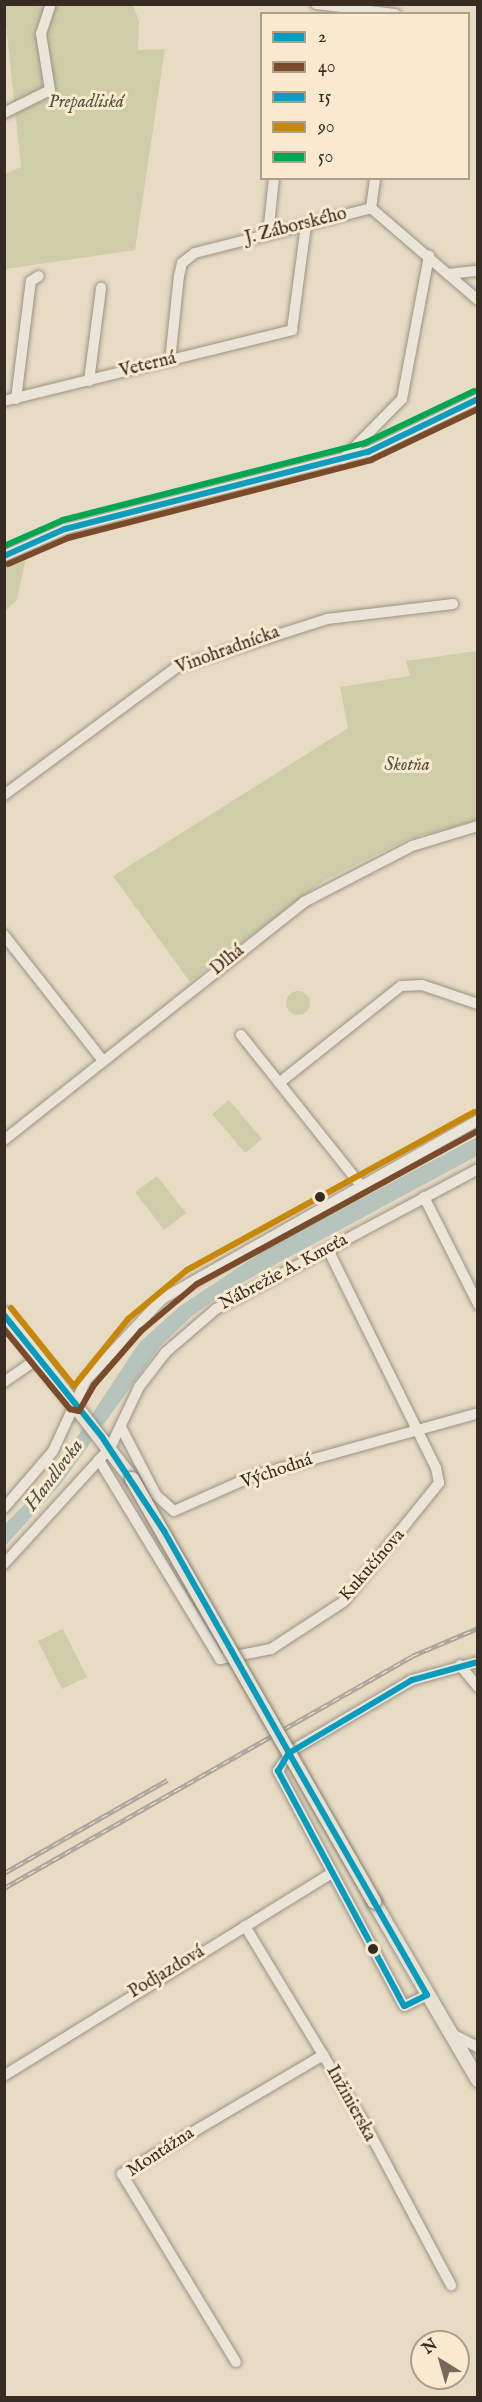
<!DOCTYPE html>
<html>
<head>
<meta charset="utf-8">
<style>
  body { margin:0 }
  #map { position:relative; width:482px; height:2402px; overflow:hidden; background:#e7dbc4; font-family:"IM FELL English",serif }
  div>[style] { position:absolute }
  .green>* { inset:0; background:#cdcea8 }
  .round { border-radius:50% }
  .water>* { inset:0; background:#b7c4bc }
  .roads { filter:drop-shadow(0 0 2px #9b9385) drop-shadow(0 0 2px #9b9385) }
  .minor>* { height:10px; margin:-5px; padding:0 5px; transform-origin:5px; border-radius:5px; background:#eae4d9 }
  .major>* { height:14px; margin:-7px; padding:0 7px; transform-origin:7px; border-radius:7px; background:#e7e0d3 }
  .rail>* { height:4.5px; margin-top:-2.25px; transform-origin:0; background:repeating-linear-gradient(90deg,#f9eacf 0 7px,#aca59c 0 14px); box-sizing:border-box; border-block:2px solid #aca59c }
  .bridges { filter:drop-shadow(0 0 2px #827b6f) drop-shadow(0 0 2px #827b6f) }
  .major-bridge>* { height:14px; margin:-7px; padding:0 7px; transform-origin:7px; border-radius:7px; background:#e7e0d3 }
  .bus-1>* { height:6px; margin:-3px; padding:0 3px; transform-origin:3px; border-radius:3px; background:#059cbd }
  .bus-2>* { height:6px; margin:-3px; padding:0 3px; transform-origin:3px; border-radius:3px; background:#7a4b2a }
  .bus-3>* { height:6px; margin:-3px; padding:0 3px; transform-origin:3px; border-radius:3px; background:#109cbd }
  .bus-4>* { height:6px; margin:-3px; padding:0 3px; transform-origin:3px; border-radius:3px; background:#c78809 }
  .bus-5>* { height:6px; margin:-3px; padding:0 3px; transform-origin:3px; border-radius:3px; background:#00a651 }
  .dots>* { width:16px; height:16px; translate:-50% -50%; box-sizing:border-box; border:3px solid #f9eacf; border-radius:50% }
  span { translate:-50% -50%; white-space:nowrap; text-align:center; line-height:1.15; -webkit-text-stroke:6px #f9eacf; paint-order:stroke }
  .park-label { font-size:18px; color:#565240; font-style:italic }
  .street-label { font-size:18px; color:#362c24 }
  .water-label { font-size:20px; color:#515049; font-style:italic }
  .frame { position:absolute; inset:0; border:6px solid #362c24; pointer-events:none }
  .legend { position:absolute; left:260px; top:12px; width:210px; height:168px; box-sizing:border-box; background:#f9eacf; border:2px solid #ab9e8b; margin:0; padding:8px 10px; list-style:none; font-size:18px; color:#362c24 }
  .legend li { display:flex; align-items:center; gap:12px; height:30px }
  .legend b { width:30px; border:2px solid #ab9e8b }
  .north { position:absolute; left:410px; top:2330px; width:60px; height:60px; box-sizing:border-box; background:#f9eacf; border:2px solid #ab9e8b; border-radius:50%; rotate:323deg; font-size:16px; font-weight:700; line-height:24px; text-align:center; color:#362c24 }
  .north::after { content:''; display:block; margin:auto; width:21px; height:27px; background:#74695c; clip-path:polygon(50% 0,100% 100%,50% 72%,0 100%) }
</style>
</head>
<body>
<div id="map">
  <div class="green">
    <div style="clip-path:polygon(4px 5px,133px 5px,139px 21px,138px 50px,165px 49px,135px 250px,6px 269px,5px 174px,21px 167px)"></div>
    <div style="clip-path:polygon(26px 557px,17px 600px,5px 611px,5px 563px)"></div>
    <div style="clip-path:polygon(477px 651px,477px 820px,406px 840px,323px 881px,190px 982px,113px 876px,348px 728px,340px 687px,410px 676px,406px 661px)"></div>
    <div class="round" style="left:286px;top:991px;width:24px;height:24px"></div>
    <div style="clip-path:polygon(229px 1100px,262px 1139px,245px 1153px,212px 1114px)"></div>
    <div style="clip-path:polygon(157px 1176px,186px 1213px,164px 1230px,135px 1192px)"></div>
    <div style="clip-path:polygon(63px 1629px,87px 1677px,62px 1689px,38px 1641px)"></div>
  </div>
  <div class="water">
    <div style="clip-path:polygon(477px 1137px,477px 1156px,228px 1290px,192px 1316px,160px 1346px,60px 1485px,5px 1546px,4px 1525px,48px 1481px,139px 1343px,180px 1306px,268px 1248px)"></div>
  </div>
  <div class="roads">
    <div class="minor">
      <div style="left:316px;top:4px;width:80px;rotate:7.2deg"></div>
      <div style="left:4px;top:113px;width:51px;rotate:-26.6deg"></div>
      <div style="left:50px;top:90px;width:57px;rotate:-99.1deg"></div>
      <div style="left:41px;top:34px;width:32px;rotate:-72deg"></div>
      <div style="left:371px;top:208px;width:30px;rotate:-82deg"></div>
      <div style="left:268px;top:235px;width:57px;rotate:-84deg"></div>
      <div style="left:448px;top:274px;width:30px;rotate:-6deg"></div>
      <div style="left:170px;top:361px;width:85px;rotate:-84deg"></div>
      <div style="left:179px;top:276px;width:13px;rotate:-77deg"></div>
      <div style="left:182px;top:263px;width:16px;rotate:-38deg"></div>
      <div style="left:195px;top:253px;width:182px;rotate:-14.3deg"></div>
      <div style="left:371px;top:208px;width:141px;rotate:40.7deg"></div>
      <div style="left:89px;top:381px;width:94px;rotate:-82.6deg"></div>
      <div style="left:16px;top:399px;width:119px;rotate:-82.8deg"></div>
      <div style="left:31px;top:281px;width:9px;rotate:-32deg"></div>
      <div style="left:4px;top:401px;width:297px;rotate:-13.8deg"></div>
      <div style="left:292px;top:330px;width:106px;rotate:-82.4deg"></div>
      <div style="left:343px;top:459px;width:84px;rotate:-45.5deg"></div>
      <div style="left:402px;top:399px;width:146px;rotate:-79.3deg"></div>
      <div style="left:4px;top:556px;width:67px;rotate:-23.9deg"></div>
      <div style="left:65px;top:529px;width:313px;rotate:-14.3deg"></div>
      <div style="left:368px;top:452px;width:122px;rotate:-25.7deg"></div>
      <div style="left:4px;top:795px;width:215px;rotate:-36.5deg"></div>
      <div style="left:177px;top:667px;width:157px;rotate:-17.7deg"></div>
      <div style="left:327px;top:619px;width:127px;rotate:-6.8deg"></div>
      <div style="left:4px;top:935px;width:160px;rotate:51.8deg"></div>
      <div style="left:241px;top:1035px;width:191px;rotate:51.4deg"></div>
      <div style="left:279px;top:1083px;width:156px;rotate:-38.5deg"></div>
      <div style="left:401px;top:986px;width:21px;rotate:-3deg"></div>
      <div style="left:422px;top:985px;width:59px;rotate:18.7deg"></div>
      <div style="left:4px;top:1140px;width:383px;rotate:-38.4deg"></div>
      <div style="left:304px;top:902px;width:122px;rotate:-27.4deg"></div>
      <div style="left:412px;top:846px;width:69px;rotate:-16.9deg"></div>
      <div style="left:424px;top:1197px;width:120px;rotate:63.2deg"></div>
      <div style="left:4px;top:1382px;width:44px;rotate:-34.8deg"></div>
      <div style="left:122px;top:1429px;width:74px;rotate:62.7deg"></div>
      <div style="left:156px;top:1495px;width:24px;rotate:42deg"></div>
      <div style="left:174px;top:1511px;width:86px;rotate:-23.9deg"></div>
      <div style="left:253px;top:1476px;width:234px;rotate:-15.6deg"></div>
      <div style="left:99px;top:1460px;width:233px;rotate:58.7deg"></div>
      <div style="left:220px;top:1659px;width:52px;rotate:-11.1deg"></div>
      <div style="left:271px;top:1649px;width:86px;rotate:-33.1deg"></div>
      <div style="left:343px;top:1602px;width:153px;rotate:-51.1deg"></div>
      <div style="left:439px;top:1483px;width:15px;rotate:-101deg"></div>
      <div style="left:436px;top:1468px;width:244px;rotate:-116.3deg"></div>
      <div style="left:4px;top:1508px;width:75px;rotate:-49.3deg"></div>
      <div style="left:53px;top:1451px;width:78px;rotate:-65.1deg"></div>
      <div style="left:86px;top:1380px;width:111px;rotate:-46.8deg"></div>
      <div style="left:162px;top:1299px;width:363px;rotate:-29.5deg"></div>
      <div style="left:4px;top:1564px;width:157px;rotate:-47.6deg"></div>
      <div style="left:110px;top:1448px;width:68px;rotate:-64.6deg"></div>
      <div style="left:139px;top:1387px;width:44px;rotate:-52.4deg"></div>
      <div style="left:166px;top:1352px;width:66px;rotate:-40.7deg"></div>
      <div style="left:216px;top:1309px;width:297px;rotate:-28.1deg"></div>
      <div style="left:460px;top:1665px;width:28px;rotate:51deg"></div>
      <div style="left:245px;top:1926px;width:232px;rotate:58.8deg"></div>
      <div style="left:365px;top:2124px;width:183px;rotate:61.9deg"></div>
      <div style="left:427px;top:1995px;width:25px;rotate:154deg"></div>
      <div style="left:404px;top:2006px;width:267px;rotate:-118.2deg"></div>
      <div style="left:278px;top:1771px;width:24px;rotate:-57deg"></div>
      <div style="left:291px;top:1751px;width:140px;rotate:-30.4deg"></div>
      <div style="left:412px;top:1680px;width:68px;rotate:-15.3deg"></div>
      <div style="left:454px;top:2035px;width:27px;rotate:27deg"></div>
      <div style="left:5px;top:2075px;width:383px;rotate:-31.7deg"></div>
      <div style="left:236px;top:2362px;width:220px;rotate:-121.2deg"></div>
      <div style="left:122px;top:2174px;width:234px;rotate:-30.6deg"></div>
    </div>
    <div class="major">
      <div style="left:4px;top:1314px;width:209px;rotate:52.2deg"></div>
      <div style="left:374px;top:1902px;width:206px;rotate:59.7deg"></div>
    </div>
  </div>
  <div class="rail">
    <div style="left:4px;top:1873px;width:188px;rotate:-29.7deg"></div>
    <div style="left:4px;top:1888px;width:469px;rotate:-29.6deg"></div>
    <div style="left:412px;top:1656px;width:72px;rotate:-23deg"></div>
  </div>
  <div class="bridges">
    <div class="major-bridge">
      <div style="left:132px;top:1479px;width:487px;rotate:60.2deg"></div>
    </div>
  </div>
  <div class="bus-1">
    <div style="left:4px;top:1315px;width:156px;rotate:51.2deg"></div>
    <div style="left:102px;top:1437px;width:113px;rotate:56.6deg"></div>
    <div style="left:164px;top:1531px;width:255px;rotate:60.6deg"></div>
    <div style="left:289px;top:1753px;width:172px;rotate:60.3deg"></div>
    <div style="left:374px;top:1902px;width:107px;rotate:60.3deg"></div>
    <div style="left:427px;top:1995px;width:25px;rotate:154deg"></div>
    <div style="left:404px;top:2006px;width:267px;rotate:-118.2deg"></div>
    <div style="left:278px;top:1771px;width:21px;rotate:-59deg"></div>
    <div style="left:289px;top:1753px;width:143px;rotate:-30.7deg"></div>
    <div style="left:412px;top:1680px;width:68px;rotate:-15.3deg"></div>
  </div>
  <div class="bus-2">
    <div style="left:8px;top:564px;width:65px;rotate:-23.4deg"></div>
    <div style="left:68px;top:538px;width:313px;rotate:-14.4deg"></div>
    <div style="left:371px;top:460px;width:119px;rotate:-25.5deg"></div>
    <div style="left:4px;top:1329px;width:104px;rotate:50.5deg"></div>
    <div style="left:70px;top:1409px;width:9px;rotate:13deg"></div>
    <div style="left:79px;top:1411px;width:30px;rotate:-60deg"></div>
    <div style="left:94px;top:1385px;width:72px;rotate:-49deg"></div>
    <div style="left:141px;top:1331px;width:73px;rotate:-40deg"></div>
    <div style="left:197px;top:1284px;width:320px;rotate:-28.6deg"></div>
  </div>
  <div class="bus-3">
    <div style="left:4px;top:556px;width:67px;rotate:-23.9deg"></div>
    <div style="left:65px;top:529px;width:313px;rotate:-14.3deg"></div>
    <div style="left:368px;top:452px;width:122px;rotate:-25.7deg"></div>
  </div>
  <div class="bus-4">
    <div style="left:11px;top:1308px;width:100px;rotate:51.1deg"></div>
    <div style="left:74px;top:1386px;width:86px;rotate:-51.1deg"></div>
    <div style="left:128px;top:1319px;width:77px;rotate:-39.7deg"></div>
    <div style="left:187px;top:1270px;width:328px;rotate:-28.8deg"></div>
  </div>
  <div class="bus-5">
    <div style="left:4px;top:546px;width:64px;rotate:-23.8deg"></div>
    <div style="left:63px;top:520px;width:312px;rotate:-14.3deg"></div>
    <div style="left:365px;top:443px;width:121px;rotate:-25.5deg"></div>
  </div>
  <div class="dots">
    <div style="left:320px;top:1197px;background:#362c24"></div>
    <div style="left:373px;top:1949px;background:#362c24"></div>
  </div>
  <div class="park-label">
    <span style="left:86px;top:103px">Prepadliská</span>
    <span style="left:407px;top:766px">Skotňa</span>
  </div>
  <div class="street-label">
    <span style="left:296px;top:227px;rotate:-14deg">J. Záborského</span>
    <span style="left:148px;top:366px;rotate:-14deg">Veterná</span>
    <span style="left:228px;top:651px;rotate:-20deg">Vinohradnícka</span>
    <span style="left:228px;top:961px;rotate:-39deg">Dlhá</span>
    <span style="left:284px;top:1273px;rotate:-28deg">Nábrežie A. Kmeťa</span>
    <span style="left:277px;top:1472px;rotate:-19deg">Východná</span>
    <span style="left:373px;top:1566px;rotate:-49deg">Kukučínova</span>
    <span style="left:167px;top:1973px;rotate:-31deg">Podjazdová</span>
    <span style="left:350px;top:2104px;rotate:61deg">Inžinierska</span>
    <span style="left:161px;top:2153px;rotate:-33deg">Montážna</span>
  </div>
  <div class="water-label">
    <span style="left:54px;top:1475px;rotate:-53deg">Handlovka</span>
  </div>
  <div class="frame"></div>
  <ul class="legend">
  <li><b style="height:8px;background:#059cbd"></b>2</li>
  <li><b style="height:8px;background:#7a4b2a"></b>40</li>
  <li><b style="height:8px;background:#109cbd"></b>15</li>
  <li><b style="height:8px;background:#c78809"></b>90</li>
  <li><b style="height:8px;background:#00a651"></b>50</li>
  </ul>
  <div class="north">N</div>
</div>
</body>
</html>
